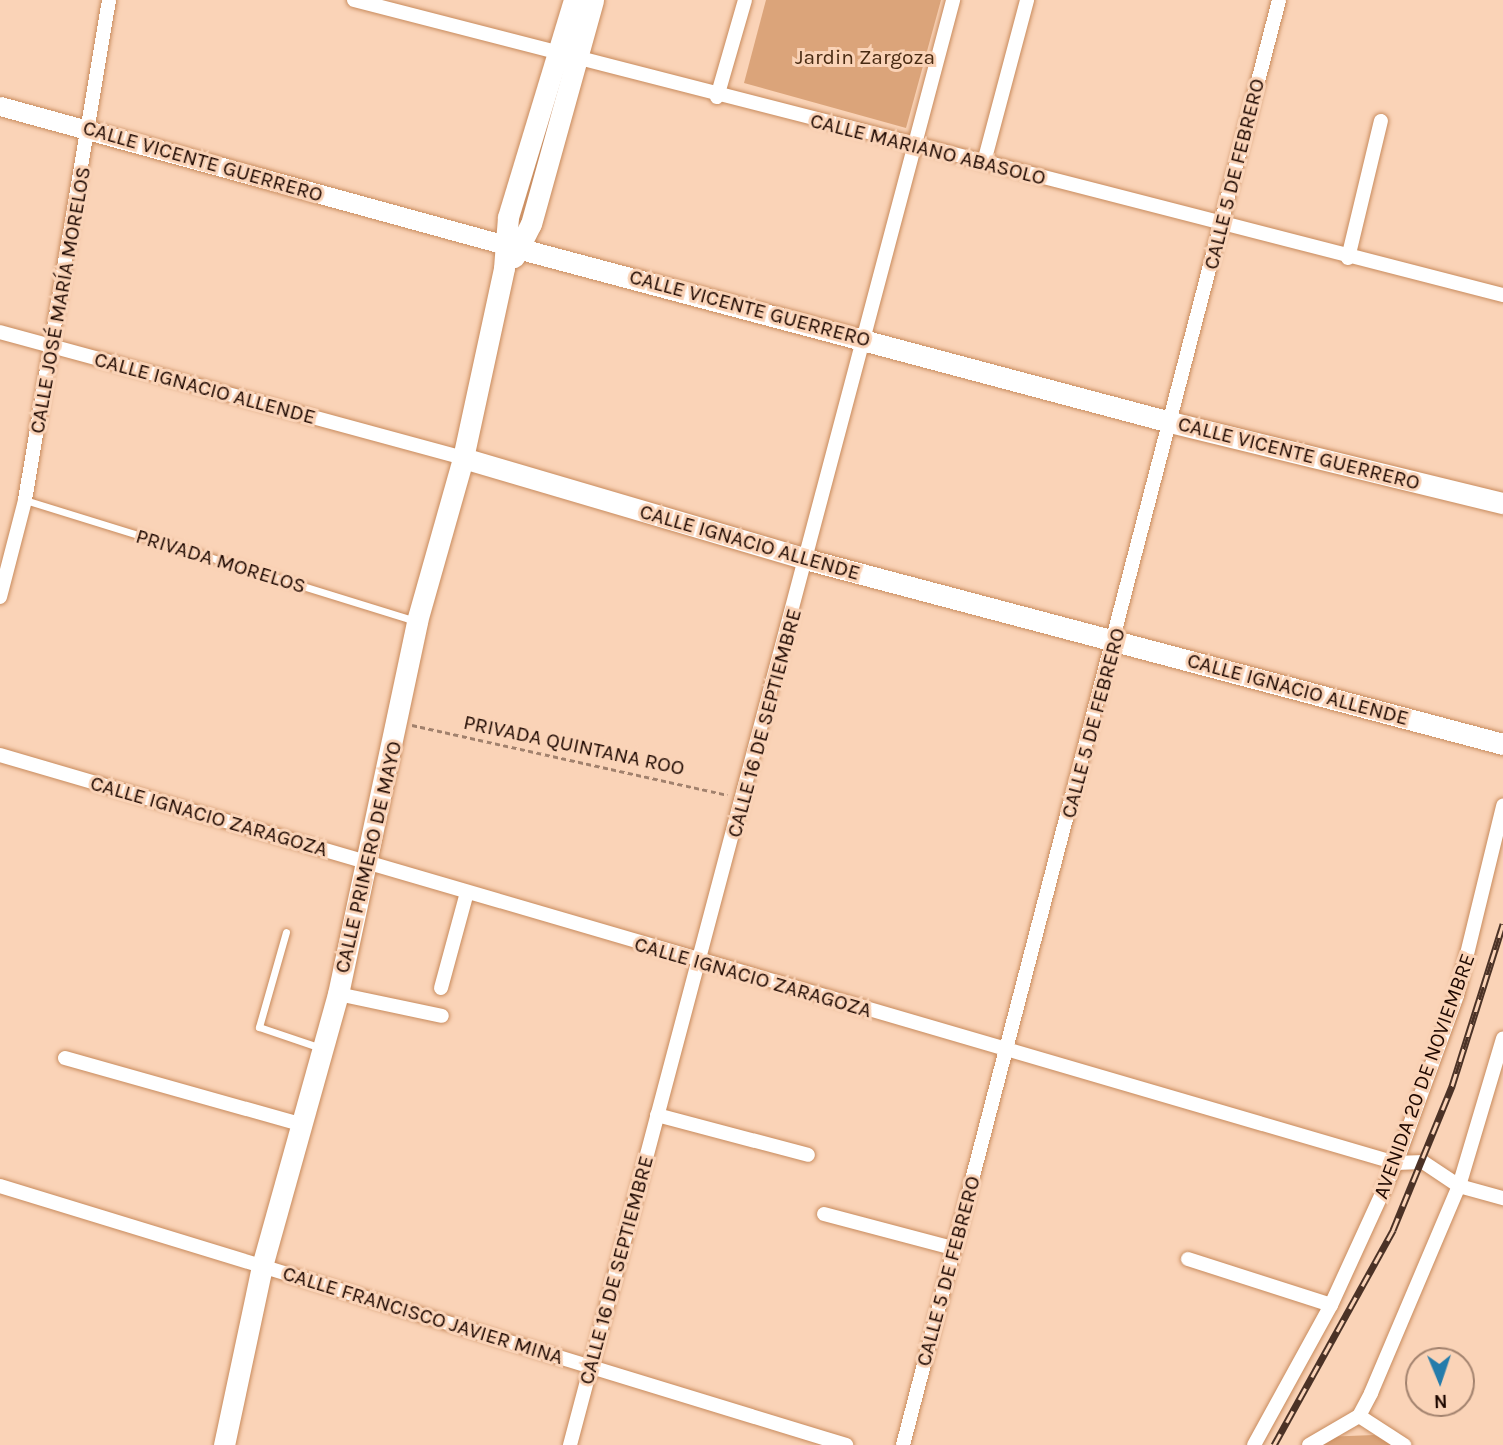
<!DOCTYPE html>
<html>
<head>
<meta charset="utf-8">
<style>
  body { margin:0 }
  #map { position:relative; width:1503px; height:1445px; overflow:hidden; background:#fad3b7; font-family:Karla,sans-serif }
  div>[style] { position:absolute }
  .green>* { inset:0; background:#dba47a }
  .path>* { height:2.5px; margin-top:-1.25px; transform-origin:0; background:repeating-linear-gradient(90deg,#a1816d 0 5px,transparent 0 8.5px) }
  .roads { filter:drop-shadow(0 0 2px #c88b5d) drop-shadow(0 0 2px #c88b5d) }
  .lane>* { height:7px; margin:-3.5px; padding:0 3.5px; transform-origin:3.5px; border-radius:3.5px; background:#fff }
  .street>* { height:14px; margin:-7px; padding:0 7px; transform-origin:7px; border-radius:7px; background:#fff }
  .secondary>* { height:19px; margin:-9.5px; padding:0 9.5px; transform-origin:9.5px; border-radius:9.5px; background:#fff }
  .primary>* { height:21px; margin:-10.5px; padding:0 10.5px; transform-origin:10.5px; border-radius:10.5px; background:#fff }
  .rail>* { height:7px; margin-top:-3.5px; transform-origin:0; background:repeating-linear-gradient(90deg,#fad3b7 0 13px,#4b3226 0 26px); box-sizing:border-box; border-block:2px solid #4b3226 }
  span { translate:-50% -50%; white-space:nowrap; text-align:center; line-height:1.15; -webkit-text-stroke:6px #fad3b7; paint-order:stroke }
  .park-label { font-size:21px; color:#482a12 }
  .street-label { font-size:21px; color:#1e0800 }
  .north { position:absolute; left:1405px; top:1347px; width:70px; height:70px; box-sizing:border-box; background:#fad3b7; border:2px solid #a2826e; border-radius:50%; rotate:178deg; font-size:19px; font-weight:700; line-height:28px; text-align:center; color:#1e0800 }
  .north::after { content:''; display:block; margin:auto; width:24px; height:32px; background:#257cab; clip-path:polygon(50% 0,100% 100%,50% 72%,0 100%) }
</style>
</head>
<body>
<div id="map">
  <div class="green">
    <div style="clip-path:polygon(766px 0,941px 0,906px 128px,744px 83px)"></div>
    <div style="clip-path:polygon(1374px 1435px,1398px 1445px,1317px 1445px,1323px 1437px)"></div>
  </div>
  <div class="path">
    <div style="left:412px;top:725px;width:323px;rotate:12.5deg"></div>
  </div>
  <div class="roads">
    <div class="lane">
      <div style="left:25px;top:500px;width:406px;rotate:17.2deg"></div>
      <div style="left:286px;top:932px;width:99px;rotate:105.9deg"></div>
      <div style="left:259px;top:1027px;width:65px;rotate:18.7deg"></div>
    </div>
    <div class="street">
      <div style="left:354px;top:0;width:1186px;rotate:14.4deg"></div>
      <div style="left:717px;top:97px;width:101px;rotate:-73.9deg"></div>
      <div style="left:984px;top:162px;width:168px;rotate:-75.1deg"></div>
      <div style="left:1348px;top:258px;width:141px;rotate:-76.5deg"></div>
      <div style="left:0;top:332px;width:480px;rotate:15.2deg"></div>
      <div style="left:0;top:597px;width:100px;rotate:-75.5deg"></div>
      <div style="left:25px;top:500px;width:507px;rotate:-80.46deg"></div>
      <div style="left:0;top:755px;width:1454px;rotate:16.29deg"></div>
      <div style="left:1396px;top:1163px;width:27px;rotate:-2deg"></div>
      <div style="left:1423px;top:1162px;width:43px;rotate:33.7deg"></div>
      <div style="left:1459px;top:1186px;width:46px;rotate:15.3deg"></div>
      <div style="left:441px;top:988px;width:99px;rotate:-74.8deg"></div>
      <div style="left:338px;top:994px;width:106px;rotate:11.9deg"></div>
      <div style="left:65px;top:1058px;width:244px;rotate:15.7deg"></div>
      <div style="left:657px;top:1115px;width:156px;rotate:14.8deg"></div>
      <div style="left:0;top:1186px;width:885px;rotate:17.02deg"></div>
      <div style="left:824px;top:1214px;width:133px;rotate:14.8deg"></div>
      <div style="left:1188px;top:1259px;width:150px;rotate:17.8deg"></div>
      <div style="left:1359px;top:1416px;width:54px;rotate:32.8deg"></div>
      <div style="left:570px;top:1445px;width:1495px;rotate:-75.15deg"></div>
      <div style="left:903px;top:1445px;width:1493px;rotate:-75.41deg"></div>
      <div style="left:1254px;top:1445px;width:160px;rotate:-61.2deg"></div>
      <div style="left:1331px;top:1305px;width:156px;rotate:-65.4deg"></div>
      <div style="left:1396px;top:1163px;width:179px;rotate:-70deg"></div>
      <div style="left:1457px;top:995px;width:195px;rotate:-76.3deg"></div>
      <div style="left:1309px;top:1445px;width:58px;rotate:-30.1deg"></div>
      <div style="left:1359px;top:1416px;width:26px;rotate:-62deg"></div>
      <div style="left:1371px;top:1393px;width:225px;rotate:-67deg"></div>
      <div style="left:1459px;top:1186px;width:154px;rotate:-73.4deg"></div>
    </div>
    <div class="secondary">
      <div style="left:0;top:106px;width:521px;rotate:15.37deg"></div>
    </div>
    <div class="primary">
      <div style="left:502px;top:244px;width:691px;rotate:14.92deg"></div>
      <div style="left:1170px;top:422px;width:343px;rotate:13.7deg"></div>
      <div style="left:514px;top:257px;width:37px;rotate:-63deg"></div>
      <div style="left:531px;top:224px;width:232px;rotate:-74.5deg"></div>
      <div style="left:463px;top:458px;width:361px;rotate:16.4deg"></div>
      <div style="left:809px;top:560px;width:718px;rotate:14.85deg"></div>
      <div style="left:224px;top:1445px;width:183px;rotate:-78deg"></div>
      <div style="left:262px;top:1266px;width:282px;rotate:-74.4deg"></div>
      <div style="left:338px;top:994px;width:381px;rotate:-78deg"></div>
      <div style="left:417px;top:621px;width:169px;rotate:-74.2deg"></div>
      <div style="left:463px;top:458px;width:194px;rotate:-77.8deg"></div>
      <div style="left:504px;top:268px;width:51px;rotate:-85.5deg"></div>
      <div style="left:508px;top:217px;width:227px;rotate:-73.1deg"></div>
    </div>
  </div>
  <div class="rail">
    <div style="left:1274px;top:1445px;width:246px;rotate:-61deg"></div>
    <div style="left:1393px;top:1230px;width:156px;rotate:-67.7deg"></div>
    <div style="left:1452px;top:1086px;width:170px;rotate:-72.5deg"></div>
  </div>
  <div class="park-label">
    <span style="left:865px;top:57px">Jardin Zargoza</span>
  </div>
  <div class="street-label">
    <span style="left:928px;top:149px;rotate:14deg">CALLE MARIANO ABASOLO</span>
    <span style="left:203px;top:161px;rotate:16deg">CALLE VICENTE GUERRERO</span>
    <span style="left:1234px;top:174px;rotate:-76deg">CALLE 5 DE FEBRERO</span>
    <span style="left:60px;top:300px;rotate:-80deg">CALLE JOSÉ MARÍA MORELOS</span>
    <span style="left:750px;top:308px;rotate:15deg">CALLE VICENTE GUERRERO</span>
    <span style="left:205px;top:388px;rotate:15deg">CALLE IGNACIO ALLENDE</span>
    <span style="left:1299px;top:453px;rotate:14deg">CALLE VICENTE GUERRERO</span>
    <span style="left:750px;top:542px;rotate:16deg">CALLE IGNACIO ALLENDE</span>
    <span style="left:221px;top:561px;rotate:17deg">PRIVADA MORELOS</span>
    <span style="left:1298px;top:689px;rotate:15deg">CALLE IGNACIO ALLENDE</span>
    <span style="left:764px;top:723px;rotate:-75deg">CALLE 16 DE SEPTIEMBRE</span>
    <span style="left:1093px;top:723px;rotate:-75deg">CALLE 5 DE FEBRERO</span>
    <span style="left:574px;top:745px;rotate:12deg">PRIVADA QUINTANA ROO</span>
    <span style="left:209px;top:816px;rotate:16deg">CALLE IGNACIO ZARAGOZA</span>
    <span style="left:368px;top:857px;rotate:-77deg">CALLE PRIMERO DE MAYO</span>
    <span style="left:753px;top:977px;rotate:16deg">CALLE IGNACIO ZARAGOZA</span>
    <span style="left:1424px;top:1076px;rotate:-70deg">AVENIDA 20 DE NOVIEMBRE</span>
    <span style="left:616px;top:1270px;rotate:-75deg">CALLE 16 DE SEPTIEMBRE</span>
    <span style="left:948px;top:1271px;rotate:-75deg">CALLE 5 DE FEBRERO</span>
    <span style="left:423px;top:1315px;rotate:17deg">CALLE FRANCISCO JAVIER MINA</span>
  </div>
  <div class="north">N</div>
</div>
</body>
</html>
